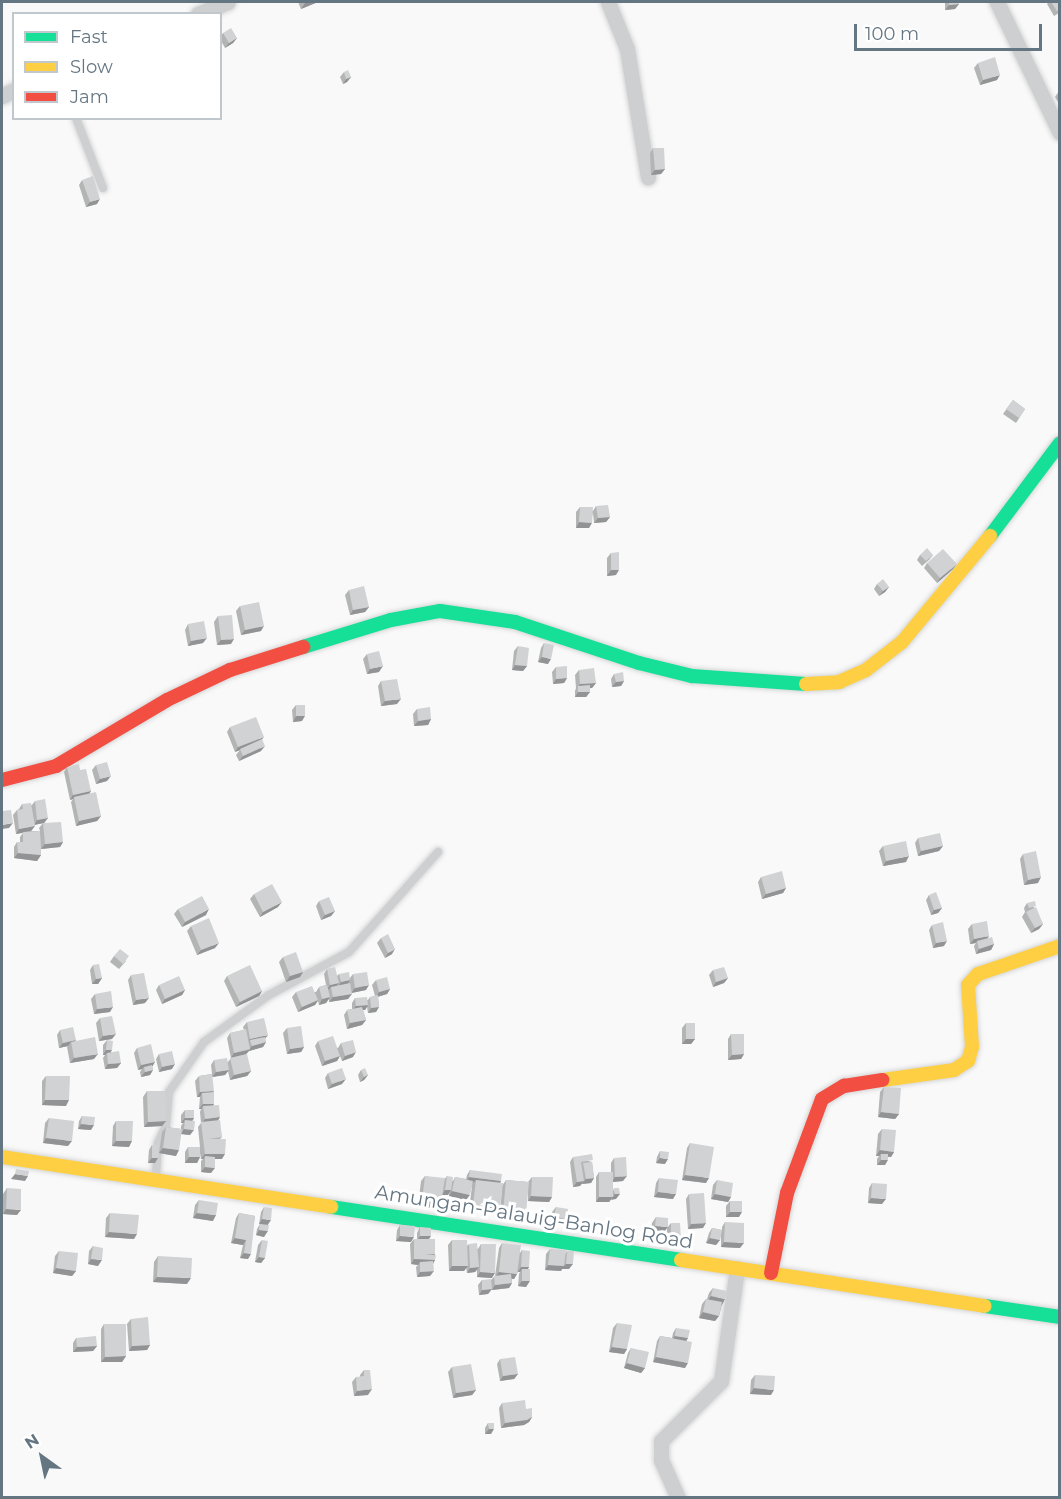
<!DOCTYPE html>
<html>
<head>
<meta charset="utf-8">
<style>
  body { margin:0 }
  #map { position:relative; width:1061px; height:1499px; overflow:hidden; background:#f9f9f9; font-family:Montserrat,sans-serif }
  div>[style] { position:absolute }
  .roads { filter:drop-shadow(0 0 2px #d5d6d7) drop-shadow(0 0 2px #d5d6d7) }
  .lane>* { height:8px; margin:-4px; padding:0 4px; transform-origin:4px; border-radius:4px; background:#cecfd0 }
  .street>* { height:15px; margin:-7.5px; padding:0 7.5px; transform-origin:7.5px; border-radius:7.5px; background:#cecfd0 }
  .fast>* { height:14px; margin:-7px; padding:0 7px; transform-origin:7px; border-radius:7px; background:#16e098 }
  .slow>* { height:14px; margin:-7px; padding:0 7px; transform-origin:7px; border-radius:7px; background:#ffcf43 }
  .jam>* { height:14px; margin:-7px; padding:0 7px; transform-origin:7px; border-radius:7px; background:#f24e42 }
  .wall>* { inset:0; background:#b3b5b5 }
  .shaded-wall>* { inset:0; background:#929394 }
  .building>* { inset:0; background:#d0d2d3 }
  span { translate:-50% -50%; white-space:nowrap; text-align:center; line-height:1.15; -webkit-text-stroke:6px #fff; paint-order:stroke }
  .street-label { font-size:20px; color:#657683 }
  .frame { position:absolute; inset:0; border:3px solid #657683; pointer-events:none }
  .legend { position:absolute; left:12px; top:12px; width:210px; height:108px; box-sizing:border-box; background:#fff; border:2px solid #c1c8cd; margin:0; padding:8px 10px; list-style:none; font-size:18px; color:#657683 }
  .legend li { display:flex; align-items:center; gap:12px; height:30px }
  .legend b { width:30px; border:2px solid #c1c8cd }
  .north { position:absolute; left:12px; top:1427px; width:60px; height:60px; -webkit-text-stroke:4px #fff; paint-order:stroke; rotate:327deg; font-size:16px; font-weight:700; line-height:24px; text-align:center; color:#657683 }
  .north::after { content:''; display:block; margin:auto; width:21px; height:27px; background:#657683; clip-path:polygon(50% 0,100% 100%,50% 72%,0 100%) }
  .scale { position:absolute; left:854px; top:24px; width:188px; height:27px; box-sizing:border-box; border:3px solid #657683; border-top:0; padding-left:8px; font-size:18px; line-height:21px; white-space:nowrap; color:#657683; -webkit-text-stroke:4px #fff; paint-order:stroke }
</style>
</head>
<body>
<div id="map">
  <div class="roads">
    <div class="lane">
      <div style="left:76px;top:118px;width:75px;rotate:68.9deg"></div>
      <div style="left:156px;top:1178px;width:35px;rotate:-87deg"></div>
      <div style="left:158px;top:1143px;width:19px;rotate:-65deg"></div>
      <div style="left:166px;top:1126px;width:34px;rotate:-85deg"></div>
      <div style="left:169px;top:1092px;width:61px;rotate:-55deg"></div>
      <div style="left:204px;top:1042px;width:80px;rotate:-35.9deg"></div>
      <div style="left:269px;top:995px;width:91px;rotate:-28.3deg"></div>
      <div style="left:349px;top:952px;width:134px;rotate:-48.3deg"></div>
    </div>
    <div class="street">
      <div style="left:608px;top:2px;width:51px;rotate:68deg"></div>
      <div style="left:627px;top:49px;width:130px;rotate:80.7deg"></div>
      <div style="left:997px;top:2px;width:145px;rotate:64.3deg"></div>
      <div style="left:198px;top:14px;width:32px;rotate:-22deg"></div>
      <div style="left:2px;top:96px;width:13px;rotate:-27deg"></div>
      <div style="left:678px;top:1498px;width:42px;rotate:-114.1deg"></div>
      <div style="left:661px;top:1460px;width:19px;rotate:-90deg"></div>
      <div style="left:661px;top:1441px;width:85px;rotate:-45deg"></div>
      <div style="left:721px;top:1381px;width:114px;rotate:-81.9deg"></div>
    </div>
    <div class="fast">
      <div style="left:990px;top:536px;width:116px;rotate:-53deg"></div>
      <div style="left:303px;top:647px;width:92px;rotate:-17.1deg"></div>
      <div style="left:391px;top:620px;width:50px;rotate:-10.4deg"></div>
      <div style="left:440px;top:611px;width:76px;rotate:8.3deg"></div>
      <div style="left:515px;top:622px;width:131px;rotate:18.3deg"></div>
      <div style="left:639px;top:663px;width:55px;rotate:13.8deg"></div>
      <div style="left:692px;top:676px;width:114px;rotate:4deg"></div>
      <div style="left:331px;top:1207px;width:354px;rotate:8.6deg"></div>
      <div style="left:985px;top:1306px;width:76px;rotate:8.3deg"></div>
    </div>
    <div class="slow">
      <div style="left:806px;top:684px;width:33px;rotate:-3deg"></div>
      <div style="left:839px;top:682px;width:30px;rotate:-24deg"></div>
      <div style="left:866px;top:670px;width:46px;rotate:-37.9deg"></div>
      <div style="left:902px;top:642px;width:138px;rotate:-50.3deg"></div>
      <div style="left:883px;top:1080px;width:72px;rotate:-8deg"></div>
      <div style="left:954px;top:1070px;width:17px;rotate:-33deg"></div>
      <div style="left:968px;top:1061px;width:15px;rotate:-74deg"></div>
      <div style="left:972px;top:1047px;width:62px;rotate:-93.7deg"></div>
      <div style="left:968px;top:985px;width:15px;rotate:-48deg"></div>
      <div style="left:978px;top:974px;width:87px;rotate:-18.9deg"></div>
      <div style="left:2px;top:1157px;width:333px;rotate:8.6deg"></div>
      <div style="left:681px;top:1260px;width:307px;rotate:8.6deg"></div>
    </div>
    <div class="jam">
      <div style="left:2px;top:780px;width:56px;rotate:-14.5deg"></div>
      <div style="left:56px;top:766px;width:129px;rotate:-30.7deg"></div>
      <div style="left:167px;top:700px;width:70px;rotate:-25.5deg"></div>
      <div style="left:230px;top:670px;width:77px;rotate:-17.5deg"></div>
      <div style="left:771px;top:1273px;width:82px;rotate:-78.7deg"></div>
      <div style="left:787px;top:1193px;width:100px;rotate:-69.6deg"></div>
      <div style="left:822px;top:1099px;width:26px;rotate:-31deg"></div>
      <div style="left:844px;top:1086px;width:39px;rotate:-9deg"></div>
    </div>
  </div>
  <div class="wall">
    <div style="clip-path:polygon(298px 2px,318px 2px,301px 9px)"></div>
    <div style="clip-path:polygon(945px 2px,959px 2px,959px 4px,955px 9px,945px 10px)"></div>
    <div style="clip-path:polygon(1049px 2px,1059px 2px,1059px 13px,1054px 16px,1047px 4px)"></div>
    <div style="clip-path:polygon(223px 33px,237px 38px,233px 43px,225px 48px,220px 39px,220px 37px)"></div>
    <div style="clip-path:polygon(978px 63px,997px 80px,980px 85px,974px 68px)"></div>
    <div style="clip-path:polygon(344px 72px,351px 77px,347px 82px,343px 84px,340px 77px)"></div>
    <div style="clip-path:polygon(1059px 91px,1059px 104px,1055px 97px)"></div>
    <div style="clip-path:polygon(653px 148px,665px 169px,661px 174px,651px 175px,650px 153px)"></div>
    <div style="clip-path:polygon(82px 180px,97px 204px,86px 207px,79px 185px)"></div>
    <div style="clip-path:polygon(1013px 400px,1025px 409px,1016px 423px,1003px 414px)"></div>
    <div style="clip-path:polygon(596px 506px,610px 517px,606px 522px,594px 523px,593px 513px,589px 528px,576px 528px,576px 512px,580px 507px,593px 511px)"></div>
    <div style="clip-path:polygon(611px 553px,616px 575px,607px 576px,607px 558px)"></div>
    <div style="clip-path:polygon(920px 555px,933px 555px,929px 560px,922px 566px,917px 560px)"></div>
    <div style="clip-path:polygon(927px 563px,953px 569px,937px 583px,924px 568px)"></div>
    <div style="clip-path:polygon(877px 584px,889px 587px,885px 592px,879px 596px,874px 589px)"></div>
    <div style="clip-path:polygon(349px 590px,369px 607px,365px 612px,350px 615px,345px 595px)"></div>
    <div style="clip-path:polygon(240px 606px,261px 631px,241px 635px,236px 611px)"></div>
    <div style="clip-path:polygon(218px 616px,231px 644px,217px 645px,214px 622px)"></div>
    <div style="clip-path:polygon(188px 624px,203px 643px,188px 646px,185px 630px)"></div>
    <div style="clip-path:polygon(544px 643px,548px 664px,538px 662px,541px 648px)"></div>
    <div style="clip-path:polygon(518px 646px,527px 666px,523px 671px,512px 670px,514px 651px)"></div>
    <div style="clip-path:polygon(367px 654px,379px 672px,367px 674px,363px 659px)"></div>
    <div style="clip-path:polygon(556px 667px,567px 678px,564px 683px,553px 684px,552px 672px)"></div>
    <div style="clip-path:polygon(579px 670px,596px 683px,592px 688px,590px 688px,590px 692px,586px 697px,575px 697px,575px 691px,576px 688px,575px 675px)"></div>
    <div style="clip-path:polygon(614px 674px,624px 681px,621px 686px,612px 687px,611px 679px)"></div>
    <div style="clip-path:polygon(381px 681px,397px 704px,381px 706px,378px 686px)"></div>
    <div style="clip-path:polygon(296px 705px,302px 721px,293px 722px,292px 710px)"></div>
    <div style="clip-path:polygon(417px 709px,431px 719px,428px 725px,414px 726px,413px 714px)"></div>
    <div style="clip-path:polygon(230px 727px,261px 740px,261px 751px,239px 761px,236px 755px,240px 750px,235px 752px,227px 732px)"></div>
    <div style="clip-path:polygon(96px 765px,107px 781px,96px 784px,92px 770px)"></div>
    <div style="clip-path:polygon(67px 767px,80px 770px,91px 791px,89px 794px,101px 816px,97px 821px,76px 826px,71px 802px,73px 799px,70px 800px,64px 772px)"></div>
    <div style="clip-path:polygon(evenodd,35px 801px,48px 818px,44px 823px,63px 842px,60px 847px,41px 849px,40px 834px,41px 855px,37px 861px,14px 858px,14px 847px,17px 842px,20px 842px,20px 837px,23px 833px,16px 834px,13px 815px,17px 810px,19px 809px,22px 804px,32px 805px,35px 801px,43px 823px,39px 828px,40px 831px,31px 831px,35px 826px,34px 825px,43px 823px)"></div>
    <div style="clip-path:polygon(918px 838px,943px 846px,939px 851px,918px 856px,915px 843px)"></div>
    <div style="clip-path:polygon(883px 846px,906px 862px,883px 866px,879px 851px)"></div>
    <div style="clip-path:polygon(1023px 854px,1038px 883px,1024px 885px,1020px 859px)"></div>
    <div style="clip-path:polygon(761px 877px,786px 888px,783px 893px,762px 899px,758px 882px)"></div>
    <div style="clip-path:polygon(254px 894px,278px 907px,260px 917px,250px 899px)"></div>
    <div style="clip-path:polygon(929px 895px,942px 908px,938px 913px,931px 915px,926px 900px)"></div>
    <div style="clip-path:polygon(319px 901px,335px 911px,331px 916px,321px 920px,316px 906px)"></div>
    <div style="clip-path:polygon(1027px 903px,1035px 908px,1043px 924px,1039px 929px,1031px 933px,1022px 917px,1025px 912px,1024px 908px)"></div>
    <div style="clip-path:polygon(178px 909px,206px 915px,182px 927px,174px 914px)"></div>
    <div style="clip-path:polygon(972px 924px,994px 944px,991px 950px,976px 954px,974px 946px,976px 943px,970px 944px,968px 929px)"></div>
    <div style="clip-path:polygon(932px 925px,944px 946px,933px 948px,929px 930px)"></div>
    <div style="clip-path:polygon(191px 926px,215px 948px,197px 955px,187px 931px)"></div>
    <div style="clip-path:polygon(381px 938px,392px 954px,385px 958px,377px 943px)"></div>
    <div style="clip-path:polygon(114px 956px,126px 961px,119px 969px,110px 962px)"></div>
    <div style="clip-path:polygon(283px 957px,303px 972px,300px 977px,286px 982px,279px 962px)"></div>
    <div style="clip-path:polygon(93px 965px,102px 978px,98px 984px,92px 984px,90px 970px)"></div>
    <div style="clip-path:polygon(327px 969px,337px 976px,339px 974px,350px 978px,353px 974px,366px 990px,352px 993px,348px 999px,329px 1002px,329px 999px,326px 1003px,319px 1005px,318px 1001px,315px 1005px,298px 1012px,292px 997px,296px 992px,316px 992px,319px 987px,326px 985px,324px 974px)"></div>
    <div style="clip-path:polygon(713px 970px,728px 978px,724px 983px,713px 987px,709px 975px)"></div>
    <div style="clip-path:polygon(131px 975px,145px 1003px,133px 1005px,128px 980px)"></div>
    <div style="clip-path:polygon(227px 976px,262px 991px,259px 996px,236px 1007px,224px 981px)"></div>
    <div style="clip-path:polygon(376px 980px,390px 989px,387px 994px,378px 997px,379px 1007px,376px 1012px,368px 1013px,367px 1007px,365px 1010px,363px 1010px,366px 1020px,362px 1025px,347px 1029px,344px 1015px,347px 1010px,352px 1009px,352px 1003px,355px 998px,368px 1000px,370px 997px,375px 996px,372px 985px)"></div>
    <div style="clip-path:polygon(159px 985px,185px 990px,182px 995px,162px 1004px,156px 990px)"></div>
    <div style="clip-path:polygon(95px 994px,110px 1012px,94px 1014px,91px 999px)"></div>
    <div style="clip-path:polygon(100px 1018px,112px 1039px,99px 1041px,96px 1023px)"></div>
    <div style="clip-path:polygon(247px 1022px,265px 1039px,266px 1042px,263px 1047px,249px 1051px,246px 1054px,251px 1071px,247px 1076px,230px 1080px,228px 1071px,225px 1075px,212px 1077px,214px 1104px,213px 1105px,220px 1117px,218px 1120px,222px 1137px,220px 1139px,222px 1159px,215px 1159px,211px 1173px,201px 1172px,201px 1161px,203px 1159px,201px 1159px,200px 1153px,200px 1157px,197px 1163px,185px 1163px,185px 1152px,188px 1147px,200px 1147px,198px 1127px,201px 1123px,200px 1112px,201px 1109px,199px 1109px,200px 1097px,197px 1097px,195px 1081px,199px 1076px,212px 1074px,211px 1065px,214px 1060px,228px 1062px,231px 1058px,227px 1038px,230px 1033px,244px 1030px,243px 1027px)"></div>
    <div style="clip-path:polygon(686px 1023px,695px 1039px,691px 1044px,682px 1044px,682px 1028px)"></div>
    <div style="clip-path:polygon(287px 1028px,304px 1047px,301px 1052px,287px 1054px,283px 1033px)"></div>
    <div style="clip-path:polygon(60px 1030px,76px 1040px,75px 1041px,94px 1059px,70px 1063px,67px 1047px,68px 1046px,59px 1048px,57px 1035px)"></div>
    <div style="clip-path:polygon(731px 1034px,744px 1054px,741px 1059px,728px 1060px,728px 1039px)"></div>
    <div style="clip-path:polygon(107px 1040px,111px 1052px,121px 1063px,117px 1068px,105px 1069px,103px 1058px,105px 1055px,103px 1055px,103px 1045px)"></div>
    <div style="clip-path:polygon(318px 1041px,338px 1048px,341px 1043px,353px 1057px,342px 1061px,340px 1056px,337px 1061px,322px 1066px,315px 1046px)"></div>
    <div style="clip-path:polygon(137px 1048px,155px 1062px,152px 1066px,153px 1070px,150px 1075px,141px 1077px,140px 1072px,142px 1069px,138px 1070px,134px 1053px)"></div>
    <div style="clip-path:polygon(159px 1054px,172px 1069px,159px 1072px,156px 1059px)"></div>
    <div style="clip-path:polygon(361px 1070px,368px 1075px,364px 1080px,360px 1082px,358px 1075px)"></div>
    <div style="clip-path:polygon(328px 1073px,342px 1084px,328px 1089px,325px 1078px)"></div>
    <div style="clip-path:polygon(46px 1076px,66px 1106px,42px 1105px,42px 1081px)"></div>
    <div style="clip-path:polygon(884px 1087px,899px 1114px,895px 1119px,878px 1117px,880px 1092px)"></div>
    <div style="clip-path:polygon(147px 1091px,166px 1121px,162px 1126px,144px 1127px,143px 1097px)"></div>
    <div style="clip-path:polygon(185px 1110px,194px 1118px,192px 1121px,190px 1135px,181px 1134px,176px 1156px,159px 1153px,162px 1132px,166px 1127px,181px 1129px,181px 1126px,183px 1123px,181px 1123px,181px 1115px)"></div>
    <div style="clip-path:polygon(82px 1116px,91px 1130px,78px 1129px,79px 1121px)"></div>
    <div style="clip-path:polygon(49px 1118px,68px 1146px,43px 1143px,45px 1123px)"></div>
    <div style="clip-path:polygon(116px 1121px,129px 1147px,112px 1146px,113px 1126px)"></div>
    <div style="clip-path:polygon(882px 1129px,894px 1152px,891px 1157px,888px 1157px,885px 1165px,877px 1165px,877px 1159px,879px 1156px,876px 1156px,878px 1134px)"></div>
    <div style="clip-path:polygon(690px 1143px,706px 1183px,682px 1180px,687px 1148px)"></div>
    <div style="clip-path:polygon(152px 1145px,155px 1163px,148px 1163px,149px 1150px)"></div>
    <div style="clip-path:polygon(660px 1151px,665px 1164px,656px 1163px,657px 1157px)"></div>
    <div style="clip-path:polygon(573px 1157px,592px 1162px,594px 1178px,591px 1183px,582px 1184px,582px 1183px,580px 1186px,573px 1187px,570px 1162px)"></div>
    <div style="clip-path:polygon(614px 1158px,623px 1181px,613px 1182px,613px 1191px,614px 1188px,616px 1199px,611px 1199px,609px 1202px,596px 1202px,596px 1177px,599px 1172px,611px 1172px,611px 1163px)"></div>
    <div style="clip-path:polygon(470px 1170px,501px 1181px,500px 1183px,496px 1213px,469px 1210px,472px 1186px,466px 1200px,449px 1196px,449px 1193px,448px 1195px,442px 1195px,441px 1203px,438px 1209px,418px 1206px,421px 1181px,425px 1176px,444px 1180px,447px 1176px,453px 1181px,455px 1177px,466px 1179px,467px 1175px)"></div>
    <div style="clip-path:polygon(532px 1177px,552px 1197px,549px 1202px,528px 1201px,528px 1186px,522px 1219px,500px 1217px,502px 1186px,506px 1180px,528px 1182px)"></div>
    <div style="clip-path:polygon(659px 1178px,673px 1199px,654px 1197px,656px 1183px)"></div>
    <div style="clip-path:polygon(717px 1180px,731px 1197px,728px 1202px,711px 1199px,713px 1185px)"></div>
    <div style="clip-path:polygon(872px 1183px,882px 1204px,868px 1203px,869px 1188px)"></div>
    <div style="clip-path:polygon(7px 1188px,17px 1215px,3px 1214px,3px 1194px)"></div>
    <div style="clip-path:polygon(689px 1194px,703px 1228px,688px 1229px,686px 1199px)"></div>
    <div style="clip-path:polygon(199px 1200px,213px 1221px,193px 1218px,195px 1205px)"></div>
    <div style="clip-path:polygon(730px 1201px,739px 1217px,726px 1217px,726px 1206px)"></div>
    <div style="clip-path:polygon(264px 1207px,268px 1225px,264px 1237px,256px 1235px,257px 1229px,260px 1224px,259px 1224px,261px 1212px)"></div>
    <div style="clip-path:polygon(556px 1207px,563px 1224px,551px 1222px,552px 1212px)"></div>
    <div style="clip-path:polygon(110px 1213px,134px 1239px,105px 1237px,106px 1218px)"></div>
    <div style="clip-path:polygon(239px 1213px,255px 1216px,248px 1259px,240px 1258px,243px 1245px,231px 1243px,236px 1218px)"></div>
    <div style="clip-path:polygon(656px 1217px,664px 1232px,651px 1231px,652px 1223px)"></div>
    <div style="clip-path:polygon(725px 1222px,740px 1248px,721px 1247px,721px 1232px,720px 1240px,716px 1245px,706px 1243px,709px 1233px,712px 1228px,722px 1230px,722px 1227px)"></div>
    <div style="clip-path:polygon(671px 1223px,677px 1245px,667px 1245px,667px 1228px)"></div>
    <div style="clip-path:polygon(400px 1225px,411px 1242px,396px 1241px,397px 1230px)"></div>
    <div style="clip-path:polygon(420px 1227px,429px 1239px,435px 1254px,434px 1255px,435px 1260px,433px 1263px,430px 1276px,417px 1277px,416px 1267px,418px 1265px,411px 1264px,410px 1244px,414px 1239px,417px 1239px,417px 1233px)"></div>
    <div style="clip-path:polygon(262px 1240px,265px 1258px,261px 1263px,255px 1262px,258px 1245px)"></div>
    <div style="clip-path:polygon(452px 1240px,467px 1246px,469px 1244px,478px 1249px,481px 1244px,492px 1278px,477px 1277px,477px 1270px,475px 1272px,467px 1273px,466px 1267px,464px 1271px,449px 1271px,448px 1245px)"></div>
    <div style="clip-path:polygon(502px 1243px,520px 1253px,522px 1250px,529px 1267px,528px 1269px,526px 1287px,518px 1286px,519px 1274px,520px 1272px,518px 1272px,514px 1279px,512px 1279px,512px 1283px,509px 1288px,492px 1290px,492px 1289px,488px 1294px,479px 1295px,478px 1285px,482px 1280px,491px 1280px,495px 1276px,499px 1248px)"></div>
    <div style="clip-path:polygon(93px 1246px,98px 1266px,88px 1264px,89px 1251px)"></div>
    <div style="clip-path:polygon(550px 1249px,565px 1254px,567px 1251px,569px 1269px,562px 1269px,561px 1271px,545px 1270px,546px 1254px)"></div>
    <div style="clip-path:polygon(59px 1251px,76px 1271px,72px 1276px,53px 1273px,55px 1256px)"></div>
    <div style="clip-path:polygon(158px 1256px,187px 1284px,153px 1282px,154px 1262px)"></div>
    <div style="clip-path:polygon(713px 1288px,722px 1305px,719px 1316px,715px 1321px,699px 1318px,702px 1304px,706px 1299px,707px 1299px,709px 1293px)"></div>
    <div style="clip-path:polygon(131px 1319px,150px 1345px,147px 1350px,129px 1351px,127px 1324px)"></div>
    <div style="clip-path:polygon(617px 1323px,627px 1349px,624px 1354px,609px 1352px,613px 1328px)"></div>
    <div style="clip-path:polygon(104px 1324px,126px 1356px,122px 1362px,101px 1362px,101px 1329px)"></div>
    <div style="clip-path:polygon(676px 1328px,688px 1338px,686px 1341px,685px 1368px,653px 1362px,657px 1341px,660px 1336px,672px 1338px,673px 1333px)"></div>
    <div style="clip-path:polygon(76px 1338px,97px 1346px,93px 1351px,73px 1352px,73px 1343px)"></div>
    <div style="clip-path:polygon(631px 1348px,645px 1368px,641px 1373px,624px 1368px,628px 1353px)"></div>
    <div style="clip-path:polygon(500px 1359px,518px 1374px,514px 1379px,500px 1381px,497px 1364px)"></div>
    <div style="clip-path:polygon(452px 1367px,476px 1390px,472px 1395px,453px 1398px,448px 1372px)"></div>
    <div style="clip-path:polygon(364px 1370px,368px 1395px,354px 1396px,352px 1382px,356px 1377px,360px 1377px,360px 1375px)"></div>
    <div style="clip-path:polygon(755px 1375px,771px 1395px,750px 1394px,751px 1380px)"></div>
    <div style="clip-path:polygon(502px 1403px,532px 1417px,529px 1422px,524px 1425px,501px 1428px,499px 1408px)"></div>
    <div style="clip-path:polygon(488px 1423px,491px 1434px,485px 1434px,485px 1428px)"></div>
  </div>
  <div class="shaded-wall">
    <div style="clip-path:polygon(309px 2px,318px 2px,301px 9px,305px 3px)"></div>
    <div style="clip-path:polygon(959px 4px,955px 9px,945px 10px,949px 5px)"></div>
    <div style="clip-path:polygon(237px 38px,233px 43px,225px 48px,229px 43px)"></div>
    <div style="clip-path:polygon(1000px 75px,997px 80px,980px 85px,983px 80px)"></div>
    <div style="clip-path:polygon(351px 77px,347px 82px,343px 84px,346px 79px)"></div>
    <div style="clip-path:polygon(665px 169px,661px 174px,651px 175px,655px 170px)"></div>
    <div style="clip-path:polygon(100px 199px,97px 204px,86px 207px,90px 202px)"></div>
    <div style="clip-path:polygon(610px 517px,606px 522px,594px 523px,598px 518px)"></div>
    <div style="clip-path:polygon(579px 522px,592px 523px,589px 528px,576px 528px)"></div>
    <div style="clip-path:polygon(957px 564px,953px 569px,937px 583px,940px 578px)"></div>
    <div style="clip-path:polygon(611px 570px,619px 570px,616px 575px,607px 576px)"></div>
    <div style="clip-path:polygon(889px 587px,885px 592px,879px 596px,883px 591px)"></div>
    <div style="clip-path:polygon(369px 607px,365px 612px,350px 615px,353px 610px)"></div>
    <div style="clip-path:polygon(264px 626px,261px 631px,241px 635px,245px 630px)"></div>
    <div style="clip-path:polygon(207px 638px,203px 643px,188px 646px,191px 641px)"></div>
    <div style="clip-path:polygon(234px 639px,231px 644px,217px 645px,221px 640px)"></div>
    <div style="clip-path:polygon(542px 657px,551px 659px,548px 664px,538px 662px)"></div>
    <div style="clip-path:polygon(515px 665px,527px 666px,523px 671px,512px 670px)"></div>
    <div style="clip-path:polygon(383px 666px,379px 672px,367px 674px,370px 669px)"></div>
    <div style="clip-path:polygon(567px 678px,564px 683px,553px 684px,556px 679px)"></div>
    <div style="clip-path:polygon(624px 681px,621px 686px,612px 687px,616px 682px)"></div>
    <div style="clip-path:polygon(596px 683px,592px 688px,578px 689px,578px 687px,580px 684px)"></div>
    <div style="clip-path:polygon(578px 692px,590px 692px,586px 697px,575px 697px)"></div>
    <div style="clip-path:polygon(401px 699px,397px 704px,381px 706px,385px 701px)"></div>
    <div style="clip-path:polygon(296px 716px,305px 716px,302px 721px,293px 722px)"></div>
    <div style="clip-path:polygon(431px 719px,428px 725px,414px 726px,418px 721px)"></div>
    <div style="clip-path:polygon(264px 737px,260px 742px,235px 752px,238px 747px)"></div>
    <div style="clip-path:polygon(265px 746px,261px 751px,239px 761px,243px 756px)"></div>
    <div style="clip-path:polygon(111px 776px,107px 781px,96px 784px,100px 779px)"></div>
    <div style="clip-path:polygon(91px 791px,88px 796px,74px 797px,73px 799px,70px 800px,73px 795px)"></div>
    <div style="clip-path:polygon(101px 816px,97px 821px,76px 826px,79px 821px)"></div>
    <div style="clip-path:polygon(48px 818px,44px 823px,34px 825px,37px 820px)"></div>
    <div style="clip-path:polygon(13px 823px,9px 828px,2px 829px,2px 825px)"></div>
    <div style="clip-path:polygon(35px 826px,31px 831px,16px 834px,19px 829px)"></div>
    <div style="clip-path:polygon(63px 842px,60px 847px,41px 849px,45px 844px)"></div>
    <div style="clip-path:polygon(943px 846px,939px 851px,918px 856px,921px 851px)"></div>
    <div style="clip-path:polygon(18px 853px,41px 855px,37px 861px,14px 858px)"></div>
    <div style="clip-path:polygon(909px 856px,906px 862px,883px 866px,886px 861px)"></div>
    <div style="clip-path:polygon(1041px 877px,1038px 883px,1024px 885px,1028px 880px)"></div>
    <div style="clip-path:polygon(786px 888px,783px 893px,762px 899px,766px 894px)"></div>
    <div style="clip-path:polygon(282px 902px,278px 907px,260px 917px,263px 912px)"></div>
    <div style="clip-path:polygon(942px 908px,938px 913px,931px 915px,934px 910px)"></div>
    <div style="clip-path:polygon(209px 909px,206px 915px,182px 927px,185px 922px)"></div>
    <div style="clip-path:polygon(335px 911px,331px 916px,321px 920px,325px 915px)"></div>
    <div style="clip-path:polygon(1043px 924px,1039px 929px,1031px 933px,1035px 928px)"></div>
    <div style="clip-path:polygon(989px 936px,986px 941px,977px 941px,976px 943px,970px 944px,974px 939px)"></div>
    <div style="clip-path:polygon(947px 941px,944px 946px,933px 948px,936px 943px)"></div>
    <div style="clip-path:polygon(219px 943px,215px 948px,197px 955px,201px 950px)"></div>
    <div style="clip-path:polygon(994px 944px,991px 950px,976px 954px,979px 949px)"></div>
    <div style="clip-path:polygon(395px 949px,392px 954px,385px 958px,388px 953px)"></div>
    <div style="clip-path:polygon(303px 972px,300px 977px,286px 982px,290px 976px)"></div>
    <div style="clip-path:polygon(102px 978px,98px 984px,92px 984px,96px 979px)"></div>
    <div style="clip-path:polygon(728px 978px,724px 983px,713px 987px,716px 982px)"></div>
    <div style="clip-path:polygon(350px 980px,347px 986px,337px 988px,341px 982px)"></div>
    <div style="clip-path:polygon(339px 983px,335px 988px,331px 987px,329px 989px,327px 990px,330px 985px)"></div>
    <div style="clip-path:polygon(369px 985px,366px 990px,351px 993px,355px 988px)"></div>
    <div style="clip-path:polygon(390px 989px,387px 994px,376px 997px,379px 992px)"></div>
    <div style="clip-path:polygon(185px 990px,182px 995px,162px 1004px,165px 999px)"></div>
    <div style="clip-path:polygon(262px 991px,259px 996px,236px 1007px,240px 1002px)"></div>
    <div style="clip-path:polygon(352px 994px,348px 999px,329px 1002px,333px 997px)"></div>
    <div style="clip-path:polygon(330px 997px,326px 1003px,319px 1005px,322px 999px)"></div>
    <div style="clip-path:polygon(149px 998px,145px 1003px,133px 1005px,136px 1000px)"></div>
    <div style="clip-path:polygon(318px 1000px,315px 1005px,298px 1012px,302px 1007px)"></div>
    <div style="clip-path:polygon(368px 1005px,365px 1010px,352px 1011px,356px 1006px)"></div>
    <div style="clip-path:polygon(113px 1007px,110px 1012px,94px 1014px,97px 1009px)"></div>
    <div style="clip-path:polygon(379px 1007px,376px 1012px,368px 1013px,371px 1008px)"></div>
    <div style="clip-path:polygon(366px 1020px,362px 1025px,347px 1029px,350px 1023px)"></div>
    <div style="clip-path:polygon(116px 1034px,112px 1039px,99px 1041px,103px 1036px)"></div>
    <div style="clip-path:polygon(268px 1035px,264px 1040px,250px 1040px,248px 1043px,247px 1044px,250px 1039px)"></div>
    <div style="clip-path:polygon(686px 1039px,695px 1039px,691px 1044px,682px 1044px)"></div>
    <div style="clip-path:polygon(76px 1040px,72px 1045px,71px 1042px,68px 1046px,59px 1048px,63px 1043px)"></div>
    <div style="clip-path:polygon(266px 1042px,263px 1047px,249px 1051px,246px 1054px,231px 1058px,234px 1053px,249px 1050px,252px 1046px)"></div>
    <div style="clip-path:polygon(304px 1047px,301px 1052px,287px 1054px,290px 1049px)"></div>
    <div style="clip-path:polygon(106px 1050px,112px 1050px,109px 1055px,107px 1053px,105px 1055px,103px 1055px)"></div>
    <div style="clip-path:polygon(356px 1052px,353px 1057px,342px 1061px,345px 1056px)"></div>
    <div style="clip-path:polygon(98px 1054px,94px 1059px,70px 1063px,74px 1058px)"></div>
    <div style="clip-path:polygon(744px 1054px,741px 1059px,728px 1060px,732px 1055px)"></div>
    <div style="clip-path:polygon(340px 1056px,337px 1061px,322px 1066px,325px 1061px)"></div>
    <div style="clip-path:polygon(155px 1062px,152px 1067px,144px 1067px,142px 1069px,138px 1070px,141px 1065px)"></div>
    <div style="clip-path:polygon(121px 1063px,117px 1068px,105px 1069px,108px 1064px)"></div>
    <div style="clip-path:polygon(175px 1064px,172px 1069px,159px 1072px,162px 1067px)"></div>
    <div style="clip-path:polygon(153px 1070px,150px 1075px,141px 1077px,145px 1072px)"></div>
    <div style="clip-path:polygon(229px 1070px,225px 1075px,212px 1077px,216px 1072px)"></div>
    <div style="clip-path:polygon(251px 1071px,247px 1076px,230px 1080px,234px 1075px)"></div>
    <div style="clip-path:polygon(368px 1075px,364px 1080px,360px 1082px,364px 1077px)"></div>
    <div style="clip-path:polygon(346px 1079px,342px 1084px,328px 1089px,332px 1084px)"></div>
    <div style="clip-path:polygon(214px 1091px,210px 1096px,202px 1093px,200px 1097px,197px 1097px,200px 1092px)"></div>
    <div style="clip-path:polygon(45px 1100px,69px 1100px,66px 1106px,42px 1105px)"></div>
    <div style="clip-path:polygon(203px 1104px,214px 1104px,211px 1109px,203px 1106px,201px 1109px,199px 1109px)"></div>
    <div style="clip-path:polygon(881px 1112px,899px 1114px,895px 1119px,878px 1117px)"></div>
    <div style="clip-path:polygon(220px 1117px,217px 1122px,201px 1124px,205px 1119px)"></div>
    <div style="clip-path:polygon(185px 1118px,194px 1118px,191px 1123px,185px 1120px,183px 1123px,181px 1123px)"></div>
    <div style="clip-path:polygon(166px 1121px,162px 1126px,144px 1127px,148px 1122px)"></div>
    <div style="clip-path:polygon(81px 1124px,94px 1125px,91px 1130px,78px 1129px)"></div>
    <div style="clip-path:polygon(184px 1129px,194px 1130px,190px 1135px,181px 1134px)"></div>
    <div style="clip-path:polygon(46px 1138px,72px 1141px,68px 1146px,43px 1143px)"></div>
    <div style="clip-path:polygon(116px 1141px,132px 1141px,129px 1147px,112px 1146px)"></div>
    <div style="clip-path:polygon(163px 1148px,179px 1150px,176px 1156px,159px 1153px)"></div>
    <div style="clip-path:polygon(880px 1150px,894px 1152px,891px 1157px,881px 1156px,881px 1154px,879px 1156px,876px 1156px)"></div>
    <div style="clip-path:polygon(205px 1154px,225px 1154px,222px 1159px,205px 1159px,205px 1156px,203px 1159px,201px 1159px)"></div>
    <div style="clip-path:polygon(189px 1157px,200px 1157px,197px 1163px,185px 1163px)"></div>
    <div style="clip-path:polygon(152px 1158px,158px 1158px,155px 1163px,148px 1163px)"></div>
    <div style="clip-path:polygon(660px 1158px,668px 1159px,665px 1164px,656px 1163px)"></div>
    <div style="clip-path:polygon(881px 1160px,888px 1160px,885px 1165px,877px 1165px)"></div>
    <div style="clip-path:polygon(205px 1167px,215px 1168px,211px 1173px,201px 1172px)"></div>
    <div style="clip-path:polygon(15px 1174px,28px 1176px,25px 1181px,11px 1179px)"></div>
    <div style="clip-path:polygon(685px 1175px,709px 1178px,706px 1183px,682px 1180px)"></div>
    <div style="clip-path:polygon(627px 1176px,623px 1181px,612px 1182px,615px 1177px)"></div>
    <div style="clip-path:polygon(469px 1177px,501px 1181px,498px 1186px,476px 1180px,473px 1183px,466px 1182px)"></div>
    <div style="clip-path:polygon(594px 1178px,591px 1183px,582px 1184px,586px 1179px)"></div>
    <div style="clip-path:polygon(584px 1181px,580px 1186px,573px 1187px,577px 1182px)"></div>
    <div style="clip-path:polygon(445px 1190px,451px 1190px,448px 1195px,442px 1195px)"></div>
    <div style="clip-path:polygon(452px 1191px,470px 1195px,466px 1200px,449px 1196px)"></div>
    <div style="clip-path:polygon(658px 1192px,676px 1194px,673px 1199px,654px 1197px)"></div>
    <div style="clip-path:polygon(615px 1194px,620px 1194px,616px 1199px,611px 1200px)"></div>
    <div style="clip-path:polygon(715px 1194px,731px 1197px,728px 1202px,711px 1199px)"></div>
    <div style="clip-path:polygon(531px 1196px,552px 1197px,549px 1202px,528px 1201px)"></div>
    <div style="clip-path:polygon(599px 1197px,613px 1197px,609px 1202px,596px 1202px)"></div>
    <div style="clip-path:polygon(871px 1198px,886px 1199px,882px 1204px,868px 1203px)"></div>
    <div style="clip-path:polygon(422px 1201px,441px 1203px,438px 1209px,418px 1206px)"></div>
    <div style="clip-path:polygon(473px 1205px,500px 1208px,496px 1213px,469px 1210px)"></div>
    <div style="clip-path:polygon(6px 1209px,21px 1210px,17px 1215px,3px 1214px)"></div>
    <div style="clip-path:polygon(503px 1212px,526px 1213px,522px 1219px,500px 1217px)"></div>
    <div style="clip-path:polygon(730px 1212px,742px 1212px,739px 1217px,726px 1217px)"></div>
    <div style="clip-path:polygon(197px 1213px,216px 1215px,213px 1221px,193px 1218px)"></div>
    <div style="clip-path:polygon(554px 1217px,567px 1219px,563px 1224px,551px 1222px)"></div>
    <div style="clip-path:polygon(262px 1219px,271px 1220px,267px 1226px,259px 1224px)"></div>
    <div style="clip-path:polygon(706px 1223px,703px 1228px,688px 1229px,691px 1224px)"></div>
    <div style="clip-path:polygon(655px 1226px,668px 1227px,664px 1232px,651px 1231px)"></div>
    <div style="clip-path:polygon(259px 1230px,268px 1231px,264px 1237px,256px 1235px)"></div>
    <div style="clip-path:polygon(109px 1232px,137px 1234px,134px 1239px,105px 1237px)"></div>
    <div style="clip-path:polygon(400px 1236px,414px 1237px,411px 1242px,396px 1241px)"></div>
    <div style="clip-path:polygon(420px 1236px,431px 1236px,427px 1242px,417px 1241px)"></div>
    <div style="clip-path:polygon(235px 1238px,246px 1240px,243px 1245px,231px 1243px)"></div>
    <div style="clip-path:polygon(710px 1238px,720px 1240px,716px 1245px,706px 1243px)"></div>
    <div style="clip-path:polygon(671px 1240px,681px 1240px,677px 1245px,667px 1245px)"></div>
    <div style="clip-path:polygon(724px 1242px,744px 1243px,740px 1248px,721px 1247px)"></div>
    <div style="clip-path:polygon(244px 1253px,251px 1254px,248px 1259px,240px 1258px)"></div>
    <div style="clip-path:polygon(435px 1254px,431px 1259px,435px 1260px,432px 1266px,420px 1262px,418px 1265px,411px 1264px,414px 1259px,424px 1255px)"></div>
    <div style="clip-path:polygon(259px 1257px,265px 1258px,261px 1263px,255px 1262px)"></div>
    <div style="clip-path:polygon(91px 1259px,102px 1260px,98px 1266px,88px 1264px)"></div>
    <div style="clip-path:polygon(566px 1264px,573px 1264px,569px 1269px,562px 1269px,561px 1271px,545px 1270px,548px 1265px,564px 1266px)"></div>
    <div style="clip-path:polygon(452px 1266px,468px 1266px,464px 1271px,449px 1271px)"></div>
    <div style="clip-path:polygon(479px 1267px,475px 1272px,467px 1273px,470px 1268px)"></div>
    <div style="clip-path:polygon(521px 1267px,529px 1267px,526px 1272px,522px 1269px,520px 1272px,518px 1272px)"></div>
    <div style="clip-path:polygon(56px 1268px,76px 1271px,72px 1276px,53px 1273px)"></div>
    <div style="clip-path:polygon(434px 1271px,430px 1276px,417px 1277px,420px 1272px)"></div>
    <div style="clip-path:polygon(480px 1272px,495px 1273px,492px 1278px,477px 1277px)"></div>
    <div style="clip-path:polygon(499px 1272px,517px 1274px,514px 1279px,495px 1277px)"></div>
    <div style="clip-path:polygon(157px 1277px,191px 1278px,187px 1284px,153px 1282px)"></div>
    <div style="clip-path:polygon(522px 1281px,530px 1281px,526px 1287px,518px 1286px)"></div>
    <div style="clip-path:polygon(512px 1283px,509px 1288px,492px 1290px,495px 1285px)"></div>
    <div style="clip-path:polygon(492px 1289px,488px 1294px,479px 1295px,482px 1290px)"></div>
    <div style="clip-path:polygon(711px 1296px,725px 1299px,722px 1305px,707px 1301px)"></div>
    <div style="clip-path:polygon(703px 1312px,719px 1316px,715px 1321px,699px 1318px)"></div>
    <div style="clip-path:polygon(675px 1336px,688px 1338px,685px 1343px,671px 1341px)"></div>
    <div style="clip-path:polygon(150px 1345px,147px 1350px,129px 1351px,132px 1346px)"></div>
    <div style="clip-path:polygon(97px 1346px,93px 1351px,73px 1352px,77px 1347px)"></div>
    <div style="clip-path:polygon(612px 1347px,627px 1349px,624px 1354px,609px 1352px)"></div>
    <div style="clip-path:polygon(126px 1356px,122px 1362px,101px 1362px,105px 1357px)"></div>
    <div style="clip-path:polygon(656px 1357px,688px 1363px,685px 1368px,653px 1362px)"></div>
    <div style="clip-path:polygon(627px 1363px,645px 1368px,641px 1373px,624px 1368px)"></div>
    <div style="clip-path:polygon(518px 1374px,514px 1379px,500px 1381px,503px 1376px)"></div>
    <div style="clip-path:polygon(754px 1388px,774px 1390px,771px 1395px,750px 1394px)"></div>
    <div style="clip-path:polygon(372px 1389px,368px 1395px,354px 1396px,357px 1391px)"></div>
    <div style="clip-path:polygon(476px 1390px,472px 1395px,453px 1398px,456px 1393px)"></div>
    <div style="clip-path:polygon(532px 1417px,529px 1422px,524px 1425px,501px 1428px,505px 1423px)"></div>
    <div style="clip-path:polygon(489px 1429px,494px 1429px,491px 1434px,485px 1434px)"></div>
  </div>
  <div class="building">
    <div style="clip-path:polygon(949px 2px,959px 2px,959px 4px,949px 5px)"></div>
    <div style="clip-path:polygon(1051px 2px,1059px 2px,1059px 10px,1057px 11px)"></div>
    <div style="clip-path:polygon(231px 28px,237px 38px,229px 43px,223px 33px)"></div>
    <div style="clip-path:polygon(995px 57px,1000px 75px,983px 80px,978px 63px)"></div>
    <div style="clip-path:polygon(348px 70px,351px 77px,346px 79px,344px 72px)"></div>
    <div style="clip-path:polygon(653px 148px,664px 148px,665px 169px,655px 170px)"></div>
    <div style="clip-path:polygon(93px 176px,100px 199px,90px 202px,82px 180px)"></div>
    <div style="clip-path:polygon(1013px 400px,1025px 409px,1019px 418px,1006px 409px)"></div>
    <div style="clip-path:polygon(608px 505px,610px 517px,598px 518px,596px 506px)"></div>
    <div style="clip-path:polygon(580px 507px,593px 507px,592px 523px,579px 522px)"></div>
    <div style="clip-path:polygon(927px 548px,933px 555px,926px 561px,920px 555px)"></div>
    <div style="clip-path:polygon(943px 549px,957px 564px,940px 578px,927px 563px)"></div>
    <div style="clip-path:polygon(619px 552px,619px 570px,611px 570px,611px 553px)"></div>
    <div style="clip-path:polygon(883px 579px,889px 587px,883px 591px,877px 584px)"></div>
    <div style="clip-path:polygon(364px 586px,369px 607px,353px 610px,349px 590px)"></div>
    <div style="clip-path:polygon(259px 602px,264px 626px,245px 630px,240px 606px)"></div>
    <div style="clip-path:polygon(232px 615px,234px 639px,221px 640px,218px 616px)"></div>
    <div style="clip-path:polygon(204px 621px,207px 638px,191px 641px,188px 624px)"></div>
    <div style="clip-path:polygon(544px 643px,554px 645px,551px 659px,542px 657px)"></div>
    <div style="clip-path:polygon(518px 646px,529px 648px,527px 666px,515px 665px)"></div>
    <div style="clip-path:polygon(379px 651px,383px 666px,370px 669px,367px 654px)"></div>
    <div style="clip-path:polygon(567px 666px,567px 678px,556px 679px,556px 667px)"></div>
    <div style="clip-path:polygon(594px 668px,596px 683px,580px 684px,579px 670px)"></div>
    <div style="clip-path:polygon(623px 672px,624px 681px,616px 682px,614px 674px)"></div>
    <div style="clip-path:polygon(397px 679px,401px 699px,385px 701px,381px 681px)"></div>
    <div style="clip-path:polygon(590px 685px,590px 692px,578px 692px,578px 686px)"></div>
    <div style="clip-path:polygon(296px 705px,305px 705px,305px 716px,296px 716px)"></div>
    <div style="clip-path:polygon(430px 707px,431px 719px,418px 721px,417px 709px)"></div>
    <div style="clip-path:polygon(256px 717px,264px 737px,238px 747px,230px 727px)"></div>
    <div style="clip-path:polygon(262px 739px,265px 746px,243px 756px,240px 749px)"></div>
    <div style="clip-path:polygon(107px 762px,111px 776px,100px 779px,96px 765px)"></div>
    <div style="clip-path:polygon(79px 764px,80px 770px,86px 769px,91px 791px,73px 795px,67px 767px)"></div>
    <div style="clip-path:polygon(96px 792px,101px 816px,79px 821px,74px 797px)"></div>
    <div style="clip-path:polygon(45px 799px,48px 818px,37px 820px,35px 801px)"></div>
    <div style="clip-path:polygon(31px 803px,35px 826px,19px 829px,17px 810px,23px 809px,22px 804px)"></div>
    <div style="clip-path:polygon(11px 810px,13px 823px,2px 825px,2px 811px)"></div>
    <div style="clip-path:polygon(61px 822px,63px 842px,45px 844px,43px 823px)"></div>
    <div style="clip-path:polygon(40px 831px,41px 855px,18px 853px,17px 842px,23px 842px,23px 832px)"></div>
    <div style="clip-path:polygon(940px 833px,943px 846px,921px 851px,918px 838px)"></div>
    <div style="clip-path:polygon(906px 841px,909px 856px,886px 861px,883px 846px)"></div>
    <div style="clip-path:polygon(1036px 851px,1041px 877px,1028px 880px,1023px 854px)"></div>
    <div style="clip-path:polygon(782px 871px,786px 888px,766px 894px,761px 877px)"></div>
    <div style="clip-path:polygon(272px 884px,282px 902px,263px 912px,254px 894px)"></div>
    <div style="clip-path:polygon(936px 892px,942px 908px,934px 910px,929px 895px)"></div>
    <div style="clip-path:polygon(202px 896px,209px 909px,185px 922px,178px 909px)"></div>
    <div style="clip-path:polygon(329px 897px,335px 911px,325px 915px,319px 901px)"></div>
    <div style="clip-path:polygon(1035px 901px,1036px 906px,1029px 908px,1027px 903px)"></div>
    <div style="clip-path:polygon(1036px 907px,1043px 924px,1035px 928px,1026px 912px)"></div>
    <div style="clip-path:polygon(209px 918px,219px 943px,201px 950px,191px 926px)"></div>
    <div style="clip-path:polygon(987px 921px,989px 936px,974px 939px,972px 924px)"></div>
    <div style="clip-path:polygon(943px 922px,947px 941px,936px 943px,932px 925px)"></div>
    <div style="clip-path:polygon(388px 934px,395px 949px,388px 953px,381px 938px)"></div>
    <div style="clip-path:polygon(992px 937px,994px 944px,979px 949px,977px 941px)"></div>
    <div style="clip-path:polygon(120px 949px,129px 956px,123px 964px,114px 956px)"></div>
    <div style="clip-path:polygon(296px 952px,303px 972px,290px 976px,283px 957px)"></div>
    <div style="clip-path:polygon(99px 964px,102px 978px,96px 979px,93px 965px)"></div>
    <div style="clip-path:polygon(250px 965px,262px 991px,240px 1002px,227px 976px)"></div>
    <div style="clip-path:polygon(335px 967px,339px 983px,330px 985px,327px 969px)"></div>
    <div style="clip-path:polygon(724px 967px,728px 978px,716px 982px,713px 970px)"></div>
    <div style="clip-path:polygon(349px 972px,350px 980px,341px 982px,339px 974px)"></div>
    <div style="clip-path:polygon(367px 972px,369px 985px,355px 988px,353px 974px)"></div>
    <div style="clip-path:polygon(144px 973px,149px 998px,136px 1000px,131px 975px)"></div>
    <div style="clip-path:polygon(179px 976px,185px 990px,165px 999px,159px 985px)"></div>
    <div style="clip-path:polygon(387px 977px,390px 989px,379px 992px,376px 980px)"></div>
    <div style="clip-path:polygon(350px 983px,352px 994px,333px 997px,331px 987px)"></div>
    <div style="clip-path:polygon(327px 985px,330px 997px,322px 999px,319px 987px)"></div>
    <div style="clip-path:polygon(312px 986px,318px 1000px,302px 1007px,296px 992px)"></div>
    <div style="clip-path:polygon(111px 991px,113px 1007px,97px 1009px,95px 994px)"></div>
    <div style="clip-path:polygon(378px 995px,379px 1007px,371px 1008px,370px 997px)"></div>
    <div style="clip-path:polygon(367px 997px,368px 1005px,356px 1006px,355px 998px)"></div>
    <div style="clip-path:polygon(362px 1007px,366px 1020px,350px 1023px,347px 1010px)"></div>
    <div style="clip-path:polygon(112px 1016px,116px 1034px,103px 1036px,100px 1018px)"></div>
    <div style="clip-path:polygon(264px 1018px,268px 1035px,250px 1039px,247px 1022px)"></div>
    <div style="clip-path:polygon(686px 1023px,695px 1023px,695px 1039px,686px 1039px)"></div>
    <div style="clip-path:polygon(301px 1026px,304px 1047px,290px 1049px,287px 1028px)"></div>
    <div style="clip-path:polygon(73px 1027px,76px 1040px,63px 1043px,60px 1030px)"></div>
    <div style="clip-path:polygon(246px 1029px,250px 1049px,234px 1053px,230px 1033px)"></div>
    <div style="clip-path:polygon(731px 1034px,744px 1034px,744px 1054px,732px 1055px)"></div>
    <div style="clip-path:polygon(333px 1036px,340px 1056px,325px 1061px,318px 1041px)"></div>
    <div style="clip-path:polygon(95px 1037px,98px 1054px,74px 1058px,71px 1042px)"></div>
    <div style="clip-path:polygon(265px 1037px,266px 1042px,252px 1046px,250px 1040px)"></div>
    <div style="clip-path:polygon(107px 1040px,113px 1041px,112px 1050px,106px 1050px)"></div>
    <div style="clip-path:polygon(353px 1040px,356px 1052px,345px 1056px,341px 1043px)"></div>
    <div style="clip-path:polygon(151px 1044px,155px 1062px,141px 1065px,137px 1048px)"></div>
    <div style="clip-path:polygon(119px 1051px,121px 1063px,108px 1064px,107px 1053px)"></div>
    <div style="clip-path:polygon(172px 1051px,175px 1064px,162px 1067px,159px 1054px)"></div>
    <div style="clip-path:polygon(247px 1054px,251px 1071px,234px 1075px,230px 1058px)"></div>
    <div style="clip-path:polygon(227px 1058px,229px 1070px,216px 1072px,214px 1060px)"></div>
    <div style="clip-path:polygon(152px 1065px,153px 1070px,145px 1072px,144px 1067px)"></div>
    <div style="clip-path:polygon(342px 1068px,346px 1079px,332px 1084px,328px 1073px)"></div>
    <div style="clip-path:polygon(365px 1068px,368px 1075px,364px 1077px,361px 1070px)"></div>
    <div style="clip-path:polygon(212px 1074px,214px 1091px,200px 1092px,199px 1076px)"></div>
    <div style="clip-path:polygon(46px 1076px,70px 1076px,69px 1100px,45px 1100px)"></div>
    <div style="clip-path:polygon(884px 1087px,901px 1088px,899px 1114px,881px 1112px)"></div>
    <div style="clip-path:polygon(147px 1091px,165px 1091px,166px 1121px,148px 1122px)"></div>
    <div style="clip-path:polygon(214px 1092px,214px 1104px,203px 1104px,202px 1093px)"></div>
    <div style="clip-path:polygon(219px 1105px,220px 1117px,205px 1119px,203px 1106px)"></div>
    <div style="clip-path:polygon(185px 1110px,194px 1110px,194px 1118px,185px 1118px)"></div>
    <div style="clip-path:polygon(82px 1116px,95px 1117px,94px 1125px,81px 1124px)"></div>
    <div style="clip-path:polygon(49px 1118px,74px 1121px,72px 1141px,46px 1138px)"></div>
    <div style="clip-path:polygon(185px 1120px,195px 1121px,194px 1130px,184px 1129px)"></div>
    <div style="clip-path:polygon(220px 1120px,222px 1137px,209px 1139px,226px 1139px,225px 1154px,205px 1154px,201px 1122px)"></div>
    <div style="clip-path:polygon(116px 1121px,133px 1121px,132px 1141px,116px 1141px)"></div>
    <div style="clip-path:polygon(166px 1127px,182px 1129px,179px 1150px,163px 1148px)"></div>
    <div style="clip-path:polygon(882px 1129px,896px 1130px,894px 1152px,880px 1150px)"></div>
    <div style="clip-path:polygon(690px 1143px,714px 1147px,709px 1178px,685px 1175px)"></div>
    <div style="clip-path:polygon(152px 1145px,159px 1145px,158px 1158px,152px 1158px)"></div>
    <div style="clip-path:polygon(188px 1147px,200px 1147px,200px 1157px,189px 1157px)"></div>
    <div style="clip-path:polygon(660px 1151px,669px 1152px,668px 1159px,660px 1158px)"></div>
    <div style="clip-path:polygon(592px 1154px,593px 1160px,581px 1162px,584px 1181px,577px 1182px,573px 1157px)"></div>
    <div style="clip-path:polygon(881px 1154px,888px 1154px,888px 1160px,881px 1160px)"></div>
    <div style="clip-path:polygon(205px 1156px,215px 1157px,215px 1168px,205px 1167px)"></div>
    <div style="clip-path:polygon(626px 1157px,627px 1176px,615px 1177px,614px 1158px)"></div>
    <div style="clip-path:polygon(592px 1162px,594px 1178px,586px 1179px,583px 1163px)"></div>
    <div style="clip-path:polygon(16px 1169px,29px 1171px,28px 1176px,15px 1174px)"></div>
    <div style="clip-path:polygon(470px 1170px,502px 1174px,501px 1181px,469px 1177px)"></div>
    <div style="clip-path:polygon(599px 1172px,613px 1172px,613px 1197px,599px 1197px)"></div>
    <div style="clip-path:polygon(425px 1176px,445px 1178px,441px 1203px,422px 1201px)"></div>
    <div style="clip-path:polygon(447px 1176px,453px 1177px,451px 1190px,445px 1190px)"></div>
    <div style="clip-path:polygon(455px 1177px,473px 1181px,470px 1195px,452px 1191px)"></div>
    <div style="clip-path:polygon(532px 1177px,553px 1177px,552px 1197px,531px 1196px)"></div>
    <div style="clip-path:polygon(659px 1178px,678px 1180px,676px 1194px,658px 1192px)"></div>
    <div style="clip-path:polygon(476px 1180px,503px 1183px,500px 1208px,473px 1205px)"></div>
    <div style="clip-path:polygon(506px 1180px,529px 1182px,526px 1213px,503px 1212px)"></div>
    <div style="clip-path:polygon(717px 1180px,733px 1183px,731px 1197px,715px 1194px)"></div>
    <div style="clip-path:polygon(872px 1183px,887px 1184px,886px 1199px,871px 1198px)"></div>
    <div style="clip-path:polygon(7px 1188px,21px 1189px,21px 1210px,6px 1209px)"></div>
    <div style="clip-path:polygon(614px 1188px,619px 1188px,620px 1194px,615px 1194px)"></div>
    <div style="clip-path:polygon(704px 1193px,706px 1223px,691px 1224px,689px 1194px)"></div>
    <div style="clip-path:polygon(199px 1200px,218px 1203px,216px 1215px,197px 1213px)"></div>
    <div style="clip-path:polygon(730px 1201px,742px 1201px,742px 1212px,730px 1212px)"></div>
    <div style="clip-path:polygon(264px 1207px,272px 1208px,271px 1220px,262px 1219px)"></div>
    <div style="clip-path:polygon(556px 1207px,568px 1209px,567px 1219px,554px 1217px)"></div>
    <div style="clip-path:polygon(110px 1213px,139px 1215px,137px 1234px,109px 1232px)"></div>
    <div style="clip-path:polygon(239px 1213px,255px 1216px,251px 1254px,244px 1253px,246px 1240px,235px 1238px)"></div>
    <div style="clip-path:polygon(656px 1217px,668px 1218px,668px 1227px,655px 1226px)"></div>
    <div style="clip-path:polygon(725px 1222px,744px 1223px,744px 1243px,724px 1242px)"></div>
    <div style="clip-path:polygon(671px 1223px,680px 1223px,681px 1240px,671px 1240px)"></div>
    <div style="clip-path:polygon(260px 1224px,269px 1225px,268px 1231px,259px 1230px)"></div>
    <div style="clip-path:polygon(400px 1225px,415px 1226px,414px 1237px,400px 1236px)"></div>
    <div style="clip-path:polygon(420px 1227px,431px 1228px,431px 1236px,420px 1236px)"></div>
    <div style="clip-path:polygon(712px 1228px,722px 1230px,720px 1240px,710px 1238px)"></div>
    <div style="clip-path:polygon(414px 1239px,435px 1239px,435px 1254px,424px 1255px,436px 1255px,435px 1260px,414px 1259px)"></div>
    <div style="clip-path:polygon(262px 1240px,268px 1241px,265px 1258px,259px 1257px)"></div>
    <div style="clip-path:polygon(452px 1240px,467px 1240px,468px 1266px,452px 1266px)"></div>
    <div style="clip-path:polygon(477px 1243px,479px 1267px,470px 1268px,469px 1244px)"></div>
    <div style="clip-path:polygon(502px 1243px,521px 1245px,517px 1274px,499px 1272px)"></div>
    <div style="clip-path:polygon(481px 1244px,496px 1244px,495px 1273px,480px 1272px)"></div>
    <div style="clip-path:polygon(93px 1246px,103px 1248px,102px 1260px,91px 1259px)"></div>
    <div style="clip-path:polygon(550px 1249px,566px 1250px,564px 1266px,548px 1265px)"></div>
    <div style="clip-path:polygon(522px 1250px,530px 1251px,529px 1267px,521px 1267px)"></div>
    <div style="clip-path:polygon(59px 1251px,78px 1253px,76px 1271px,56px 1268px)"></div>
    <div style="clip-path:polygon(567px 1251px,574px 1251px,573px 1264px,566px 1264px)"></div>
    <div style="clip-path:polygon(158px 1256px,192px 1258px,191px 1278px,157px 1277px)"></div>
    <div style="clip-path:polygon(433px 1261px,434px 1271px,420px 1272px,420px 1262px)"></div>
    <div style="clip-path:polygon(522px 1269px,530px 1269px,530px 1281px,522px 1281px)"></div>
    <div style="clip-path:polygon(511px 1274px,512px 1283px,495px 1285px,494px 1276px)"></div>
    <div style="clip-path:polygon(491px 1279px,492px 1289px,482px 1290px,482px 1280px)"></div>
    <div style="clip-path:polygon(713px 1288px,727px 1291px,725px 1299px,711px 1296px)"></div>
    <div style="clip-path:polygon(706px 1299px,722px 1302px,719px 1316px,703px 1312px)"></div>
    <div style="clip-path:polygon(148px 1317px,150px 1345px,132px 1346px,131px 1319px)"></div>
    <div style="clip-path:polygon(617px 1323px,632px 1325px,627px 1349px,612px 1347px)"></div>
    <div style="clip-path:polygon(104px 1324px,126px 1324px,126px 1356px,105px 1357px)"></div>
    <div style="clip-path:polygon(676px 1328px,690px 1330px,688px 1338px,675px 1336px)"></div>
    <div style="clip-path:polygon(96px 1336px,97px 1346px,77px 1347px,76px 1338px)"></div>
    <div style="clip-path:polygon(660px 1336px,692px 1342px,688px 1363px,656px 1357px)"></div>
    <div style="clip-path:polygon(631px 1348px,649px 1352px,645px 1368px,627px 1363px)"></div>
    <div style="clip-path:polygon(515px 1357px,518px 1374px,503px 1376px,500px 1359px)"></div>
    <div style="clip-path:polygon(471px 1364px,476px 1390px,456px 1393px,452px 1367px)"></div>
    <div style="clip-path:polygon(364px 1370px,370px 1370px,372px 1389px,357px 1391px,356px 1377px,364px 1376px)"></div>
    <div style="clip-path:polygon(755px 1375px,775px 1376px,774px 1390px,754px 1388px)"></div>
    <div style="clip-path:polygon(525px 1400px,526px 1409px,532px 1408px,532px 1417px,527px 1420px,505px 1423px,502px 1403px)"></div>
    <div style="clip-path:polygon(488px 1423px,494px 1423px,494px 1429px,489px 1429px)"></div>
  </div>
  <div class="street-label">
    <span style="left:534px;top:1217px;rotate:9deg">Amungan-Palauig-Banlog Road</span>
  </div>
  <div class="frame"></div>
  <ul class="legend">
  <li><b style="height:8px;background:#16e098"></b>Fast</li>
  <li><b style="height:8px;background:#ffcf43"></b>Slow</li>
  <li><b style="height:8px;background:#f24e42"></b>Jam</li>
  </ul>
  <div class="north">N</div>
  <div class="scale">100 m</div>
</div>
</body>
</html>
